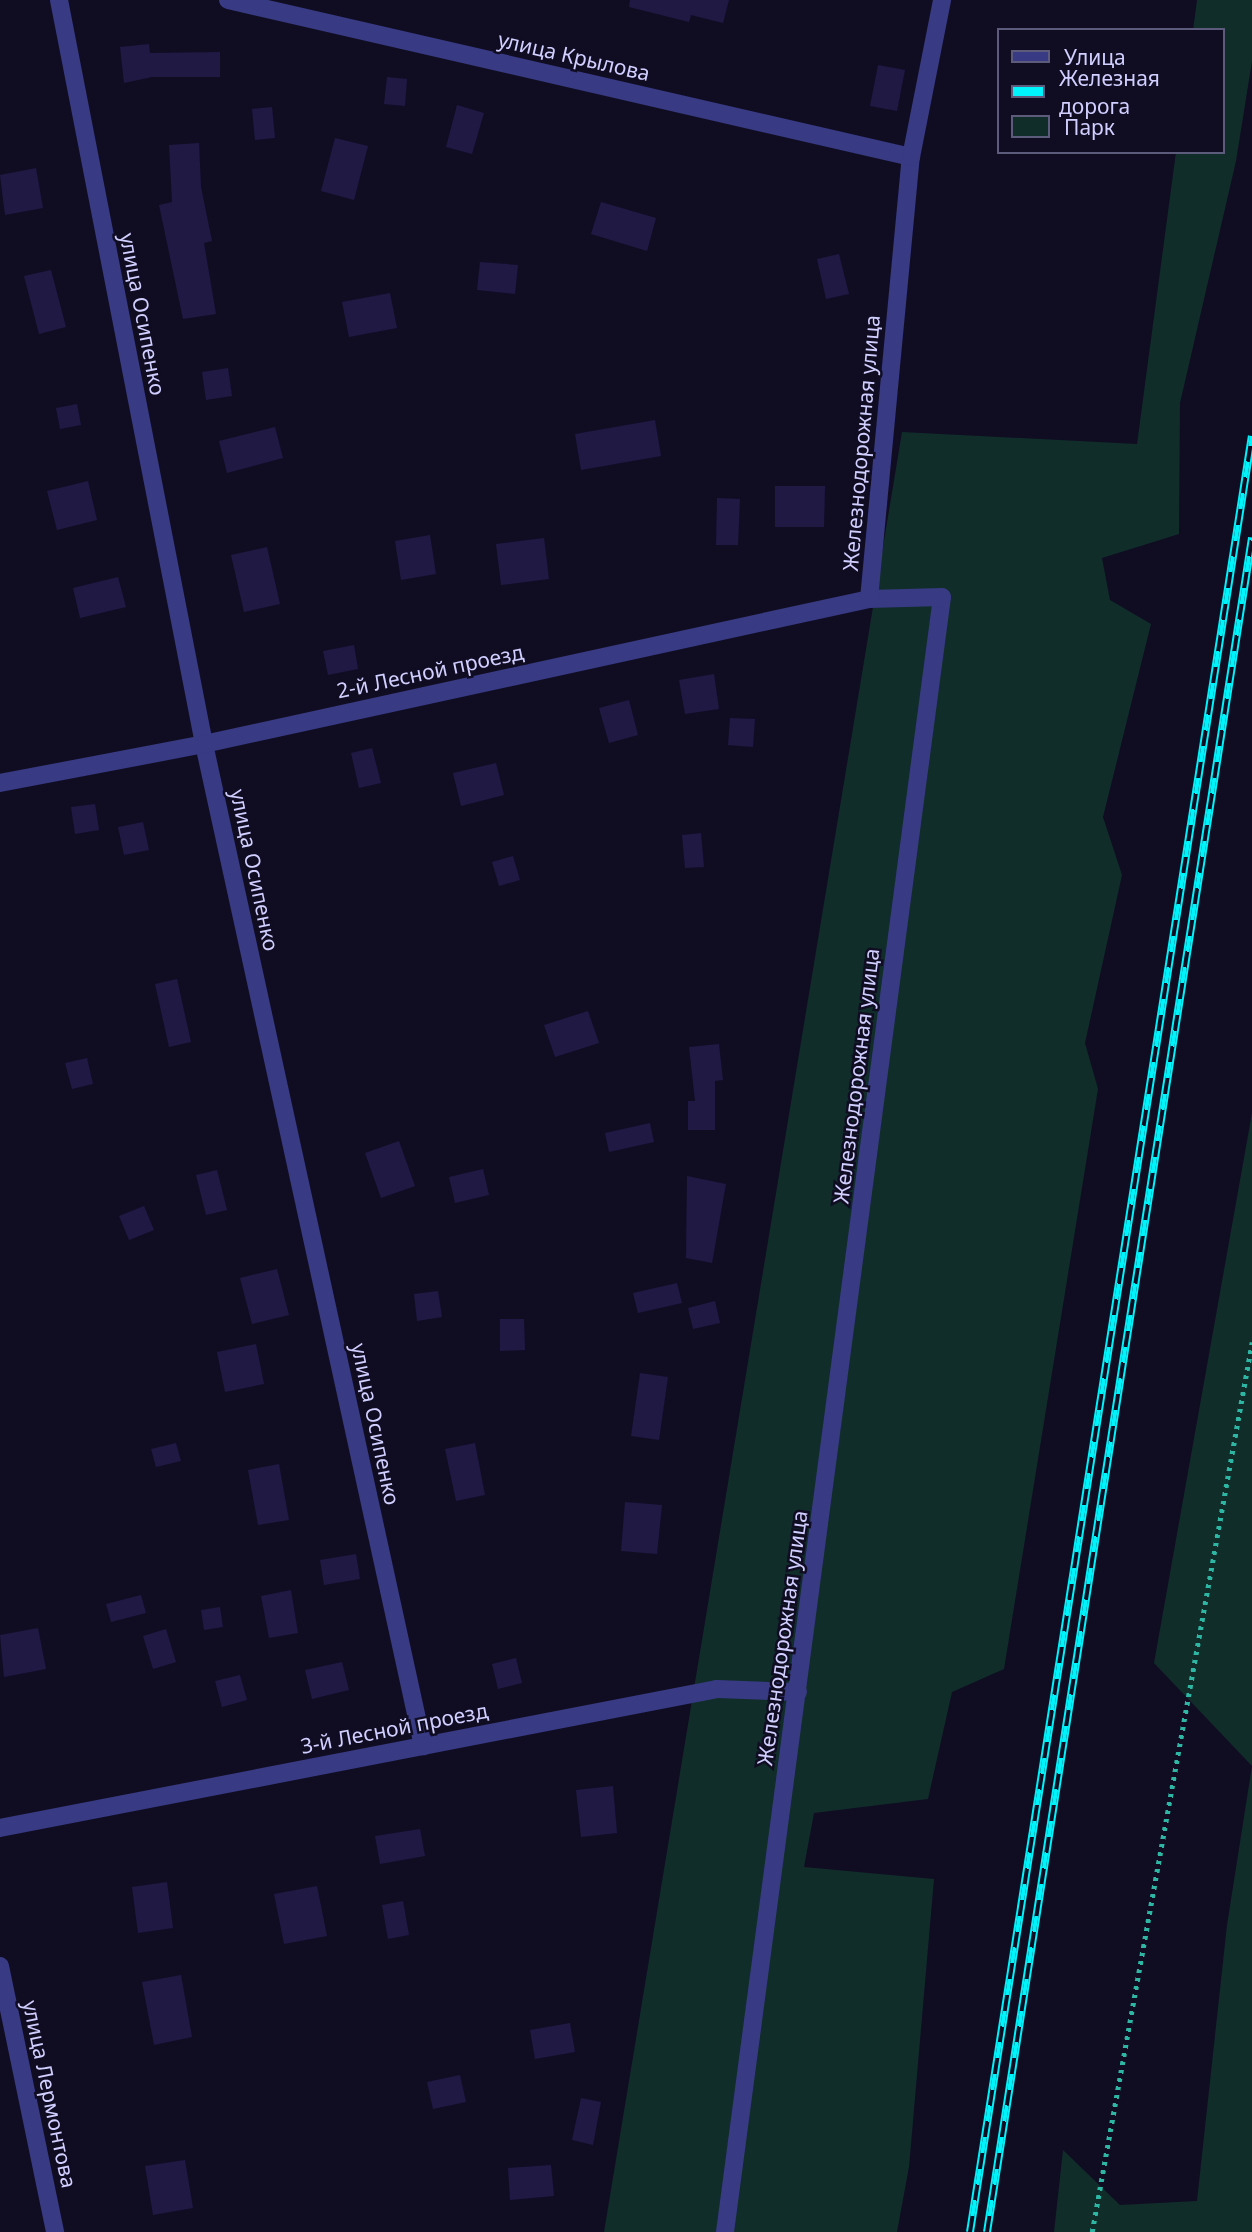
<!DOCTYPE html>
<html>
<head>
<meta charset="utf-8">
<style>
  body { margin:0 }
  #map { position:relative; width:1252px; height:2232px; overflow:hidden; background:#100d23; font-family:"Noto Sans",sans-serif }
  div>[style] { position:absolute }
  .green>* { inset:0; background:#102d2a }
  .building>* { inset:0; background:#1f1944 }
  .path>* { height:4.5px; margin-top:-2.25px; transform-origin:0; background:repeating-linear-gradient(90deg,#2db6a4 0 3.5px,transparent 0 8.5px) }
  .minor>* { height:18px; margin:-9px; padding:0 9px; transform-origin:9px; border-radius:9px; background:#383a83 }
  .rail>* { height:8px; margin-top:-4px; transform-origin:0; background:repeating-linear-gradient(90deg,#100d23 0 16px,#00f3fa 0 32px); box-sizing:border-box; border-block:2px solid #00f3fa }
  span { translate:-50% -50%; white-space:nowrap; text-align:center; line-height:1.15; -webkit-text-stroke:5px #100d23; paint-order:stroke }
  .street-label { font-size:21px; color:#d1cfff }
  .legend { position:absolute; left:997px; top:28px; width:228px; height:126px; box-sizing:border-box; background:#100d23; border:2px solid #5d5b7b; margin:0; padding:9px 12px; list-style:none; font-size:21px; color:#d1cfff }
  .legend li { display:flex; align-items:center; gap:14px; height:35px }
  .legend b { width:35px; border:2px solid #5d5b7b }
</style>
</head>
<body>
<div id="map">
  <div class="green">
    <div style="clip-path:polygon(1197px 0,1252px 0,1252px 61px,1236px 161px,1180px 403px,1179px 534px,1102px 558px,1110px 600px,1151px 624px,1103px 817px,1122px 875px,1085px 1043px,1098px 1089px,1004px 1669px,952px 1692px,928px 1799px,814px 1813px,804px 1867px,934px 1879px,909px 2167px,897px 2232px,604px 2232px,902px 432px,1137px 444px,1176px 152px,1222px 152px,1222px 30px,1193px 30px)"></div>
    <div style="clip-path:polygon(1252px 1113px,1252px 2232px,1054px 2232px,1063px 2150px,1120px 2205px,1197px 2201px,1227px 1925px,1252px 1766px,1154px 1663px)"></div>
  </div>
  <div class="building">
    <div style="clip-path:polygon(630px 0,729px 0,723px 23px,691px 15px,689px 22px,629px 7px)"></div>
    <div style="clip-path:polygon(149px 44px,150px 53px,220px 52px,220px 77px,152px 77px,124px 83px,120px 47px)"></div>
    <div style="clip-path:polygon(878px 65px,905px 70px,897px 111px,870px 106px)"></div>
    <div style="clip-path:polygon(387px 77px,407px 79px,405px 106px,384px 104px)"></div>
    <div style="clip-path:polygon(457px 105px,484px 113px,472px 154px,446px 147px)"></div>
    <div style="clip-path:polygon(272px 107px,275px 138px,255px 140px,252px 109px)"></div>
    <div style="clip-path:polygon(335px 138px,368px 146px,354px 200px,321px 191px)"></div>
    <div style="clip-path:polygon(199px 143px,201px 187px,212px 241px,204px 243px,216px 314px,183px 319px,159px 205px,172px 202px,169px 145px)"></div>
    <div style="clip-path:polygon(36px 168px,43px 208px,5px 215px,0 175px)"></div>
    <div style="clip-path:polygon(601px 202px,656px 218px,647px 251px,591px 234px)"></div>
    <div style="clip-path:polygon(839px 254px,849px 294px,826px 299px,817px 259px)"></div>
    <div style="clip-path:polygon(480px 262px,518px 265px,515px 294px,477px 290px)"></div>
    <div style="clip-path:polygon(51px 270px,66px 327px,39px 334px,24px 276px)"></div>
    <div style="clip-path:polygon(390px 293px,397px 328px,349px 337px,342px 302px)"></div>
    <div style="clip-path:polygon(228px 368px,232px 396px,206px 400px,202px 372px)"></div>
    <div style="clip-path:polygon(77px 404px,81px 425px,60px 429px,56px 408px)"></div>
    <div style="clip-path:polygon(655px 420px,661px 456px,581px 470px,575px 434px)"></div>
    <div style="clip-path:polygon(275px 427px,283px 458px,227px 473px,219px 441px)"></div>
    <div style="clip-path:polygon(88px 481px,97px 520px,57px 530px,47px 491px)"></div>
    <div style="clip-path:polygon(775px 486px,825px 486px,824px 527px,775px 527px)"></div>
    <div style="clip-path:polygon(717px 498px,740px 499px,738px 545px,716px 545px)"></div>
    <div style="clip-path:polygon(430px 535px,436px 574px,401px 580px,395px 541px)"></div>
    <div style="clip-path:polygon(544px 538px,549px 579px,501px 585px,496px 544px)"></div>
    <div style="clip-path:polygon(267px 547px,280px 604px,244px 612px,231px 555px)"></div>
    <div style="clip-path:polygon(118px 577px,126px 607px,80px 618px,73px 588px)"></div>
    <div style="clip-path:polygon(354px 645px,358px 669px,328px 675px,323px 651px)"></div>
    <div style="clip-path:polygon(714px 674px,719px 709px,685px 714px,679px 680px)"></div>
    <div style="clip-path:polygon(629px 700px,638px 735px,609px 743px,599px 708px)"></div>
    <div style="clip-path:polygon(730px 718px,755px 719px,753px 747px,728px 745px)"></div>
    <div style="clip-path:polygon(372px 748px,381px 783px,359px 788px,351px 753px)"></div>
    <div style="clip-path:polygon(496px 763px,504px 795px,461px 806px,453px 773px)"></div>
    <div style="clip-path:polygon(95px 804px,99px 830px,75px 834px,71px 807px)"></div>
    <div style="clip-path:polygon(143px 822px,149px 850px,124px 855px,118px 827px)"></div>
    <div style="clip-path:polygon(701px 833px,704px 867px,685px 868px,682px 835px)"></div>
    <div style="clip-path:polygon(513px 856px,520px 880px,499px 886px,492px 862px)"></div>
    <div style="clip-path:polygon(177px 979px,191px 1042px,169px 1047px,155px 984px)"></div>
    <div style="clip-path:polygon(588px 1011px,599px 1043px,555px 1057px,544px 1025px)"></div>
    <div style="clip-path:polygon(719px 1044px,723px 1080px,715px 1081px,715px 1130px,688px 1130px,688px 1101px,695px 1101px,689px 1047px)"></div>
    <div style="clip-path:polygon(87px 1058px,93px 1084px,72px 1089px,65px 1063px)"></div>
    <div style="clip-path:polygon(650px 1123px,654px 1142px,609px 1152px,605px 1133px)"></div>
    <div style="clip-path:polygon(399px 1141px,415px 1186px,381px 1198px,365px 1153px)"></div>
    <div style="clip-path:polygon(483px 1169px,489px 1195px,455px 1203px,449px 1177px)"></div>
    <div style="clip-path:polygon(217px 1170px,227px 1210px,206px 1215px,196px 1175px)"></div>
    <div style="clip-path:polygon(687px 1176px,726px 1184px,712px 1263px,686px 1258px)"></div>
    <div style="clip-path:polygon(144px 1206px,154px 1230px,129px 1240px,119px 1216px)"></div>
    <div style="clip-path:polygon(277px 1269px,289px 1315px,252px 1324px,240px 1278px)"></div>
    <div style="clip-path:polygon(677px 1283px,682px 1303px,638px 1313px,633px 1293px)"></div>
    <div style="clip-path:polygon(438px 1291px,442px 1317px,417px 1321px,414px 1294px)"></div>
    <div style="clip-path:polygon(715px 1301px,720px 1323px,693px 1329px,688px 1308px)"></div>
    <div style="clip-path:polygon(500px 1319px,524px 1319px,525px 1350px,500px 1351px)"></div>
    <div style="clip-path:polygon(256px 1344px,264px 1384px,225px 1392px,217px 1352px)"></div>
    <div style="clip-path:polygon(640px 1373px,668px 1377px,659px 1440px,631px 1436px)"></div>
    <div style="clip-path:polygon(176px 1443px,181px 1461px,156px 1467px,151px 1449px)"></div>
    <div style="clip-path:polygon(475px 1443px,485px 1495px,456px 1501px,445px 1449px)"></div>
    <div style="clip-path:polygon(279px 1464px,289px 1520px,258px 1525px,248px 1470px)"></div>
    <div style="clip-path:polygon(625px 1502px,662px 1505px,657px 1554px,621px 1551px)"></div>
    <div style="clip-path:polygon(356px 1554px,360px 1579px,324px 1585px,320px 1560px)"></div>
    <div style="clip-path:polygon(291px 1590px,298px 1633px,269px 1638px,261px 1596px)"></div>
    <div style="clip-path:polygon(141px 1595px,146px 1613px,111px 1622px,106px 1604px)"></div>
    <div style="clip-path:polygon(220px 1607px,223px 1627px,204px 1630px,201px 1610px)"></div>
    <div style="clip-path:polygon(38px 1628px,46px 1669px,4px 1677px,0 1635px)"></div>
    <div style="clip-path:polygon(166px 1629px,176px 1662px,153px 1669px,143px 1636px)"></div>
    <div style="clip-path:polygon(516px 1658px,522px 1683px,498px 1689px,492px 1664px)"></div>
    <div style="clip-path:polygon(342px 1662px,349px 1690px,312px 1699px,305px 1670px)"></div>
    <div style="clip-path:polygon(240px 1675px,247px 1700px,222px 1707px,215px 1681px)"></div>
    <div style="clip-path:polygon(613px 1786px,617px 1833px,581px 1837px,576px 1790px)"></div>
    <div style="clip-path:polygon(420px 1829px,425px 1856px,380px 1864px,375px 1836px)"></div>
    <div style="clip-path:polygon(167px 1882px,173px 1928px,138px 1933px,132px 1887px)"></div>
    <div style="clip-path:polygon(317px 1886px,327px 1936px,284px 1944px,274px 1894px)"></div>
    <div style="clip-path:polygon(403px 1901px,409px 1935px,388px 1939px,382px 1905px)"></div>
    <div style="clip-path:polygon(181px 1975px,192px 2037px,154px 2045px,142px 1982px)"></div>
    <div style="clip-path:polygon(570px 2023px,575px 2052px,535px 2059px,530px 2030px)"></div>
    <div style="clip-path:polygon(460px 2075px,466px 2102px,433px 2109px,427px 2082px)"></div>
    <div style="clip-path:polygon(581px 2098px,601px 2102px,593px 2145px,572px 2140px)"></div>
    <div style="clip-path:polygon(185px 2160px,193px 2208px,153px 2215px,145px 2166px)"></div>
    <div style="clip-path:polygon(551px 2165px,554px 2196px,510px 2200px,508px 2168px)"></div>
  </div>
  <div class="path">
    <div style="left:1092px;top:2232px;width:904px;rotate:-79.81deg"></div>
  </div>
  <div class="minor">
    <div style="left:59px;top:0;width:758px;rotate:78.97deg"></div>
    <div style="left:204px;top:744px;width:1026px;rotate:77.67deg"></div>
    <div style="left:228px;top:0;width:701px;rotate:12.95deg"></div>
    <div style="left:0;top:783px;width:208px;rotate:-10.8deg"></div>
    <div style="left:204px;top:744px;width:681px;rotate:-12.3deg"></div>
    <div style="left:0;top:1828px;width:730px;rotate:-10.97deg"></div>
    <div style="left:717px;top:1689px;width:81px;rotate:2.1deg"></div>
    <div style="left:0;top:1966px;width:272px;rotate:78.3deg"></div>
    <div style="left:725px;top:2232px;width:1649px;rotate:-82.44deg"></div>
    <div style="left:942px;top:597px;width:73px;rotate:178.4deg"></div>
    <div style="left:869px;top:599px;width:444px;rotate:-84.6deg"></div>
    <div style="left:911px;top:157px;width:160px;rotate:-78.8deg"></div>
  </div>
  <div class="rail">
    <div style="left:970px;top:2232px;width:1818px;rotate:-81.08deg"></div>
    <div style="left:987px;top:2232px;width:1715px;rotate:-81.11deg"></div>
  </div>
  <div class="street-label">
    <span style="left:574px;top:56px;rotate:13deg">улица Крылова</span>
    <span style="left:143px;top:314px;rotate:79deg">улица Осипенко</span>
    <span style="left:861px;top:443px;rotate:-85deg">Железнодорожная улица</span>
    <span style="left:430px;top:671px;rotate:-12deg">2-й Лесной проезд</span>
    <span style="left:255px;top:870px;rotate:78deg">улица Осипенко</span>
    <span style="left:856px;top:1076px;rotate:-83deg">Железнодорожная улица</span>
    <span style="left:376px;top:1424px;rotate:78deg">улица Осипенко</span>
    <span style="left:782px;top:1638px;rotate:-82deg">Железнодорожная улица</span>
    <span style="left:394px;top:1728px;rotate:-11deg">3-й Лесной проезд</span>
    <span style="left:50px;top:2094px;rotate:78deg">улица Лермонтова</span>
  </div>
  <ul class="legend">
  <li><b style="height:9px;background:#383a83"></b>Улица</li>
  <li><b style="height:9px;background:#00f3fa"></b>Железная дорога</li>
  <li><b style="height:19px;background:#102d2a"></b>Парк</li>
  </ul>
</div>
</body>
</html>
